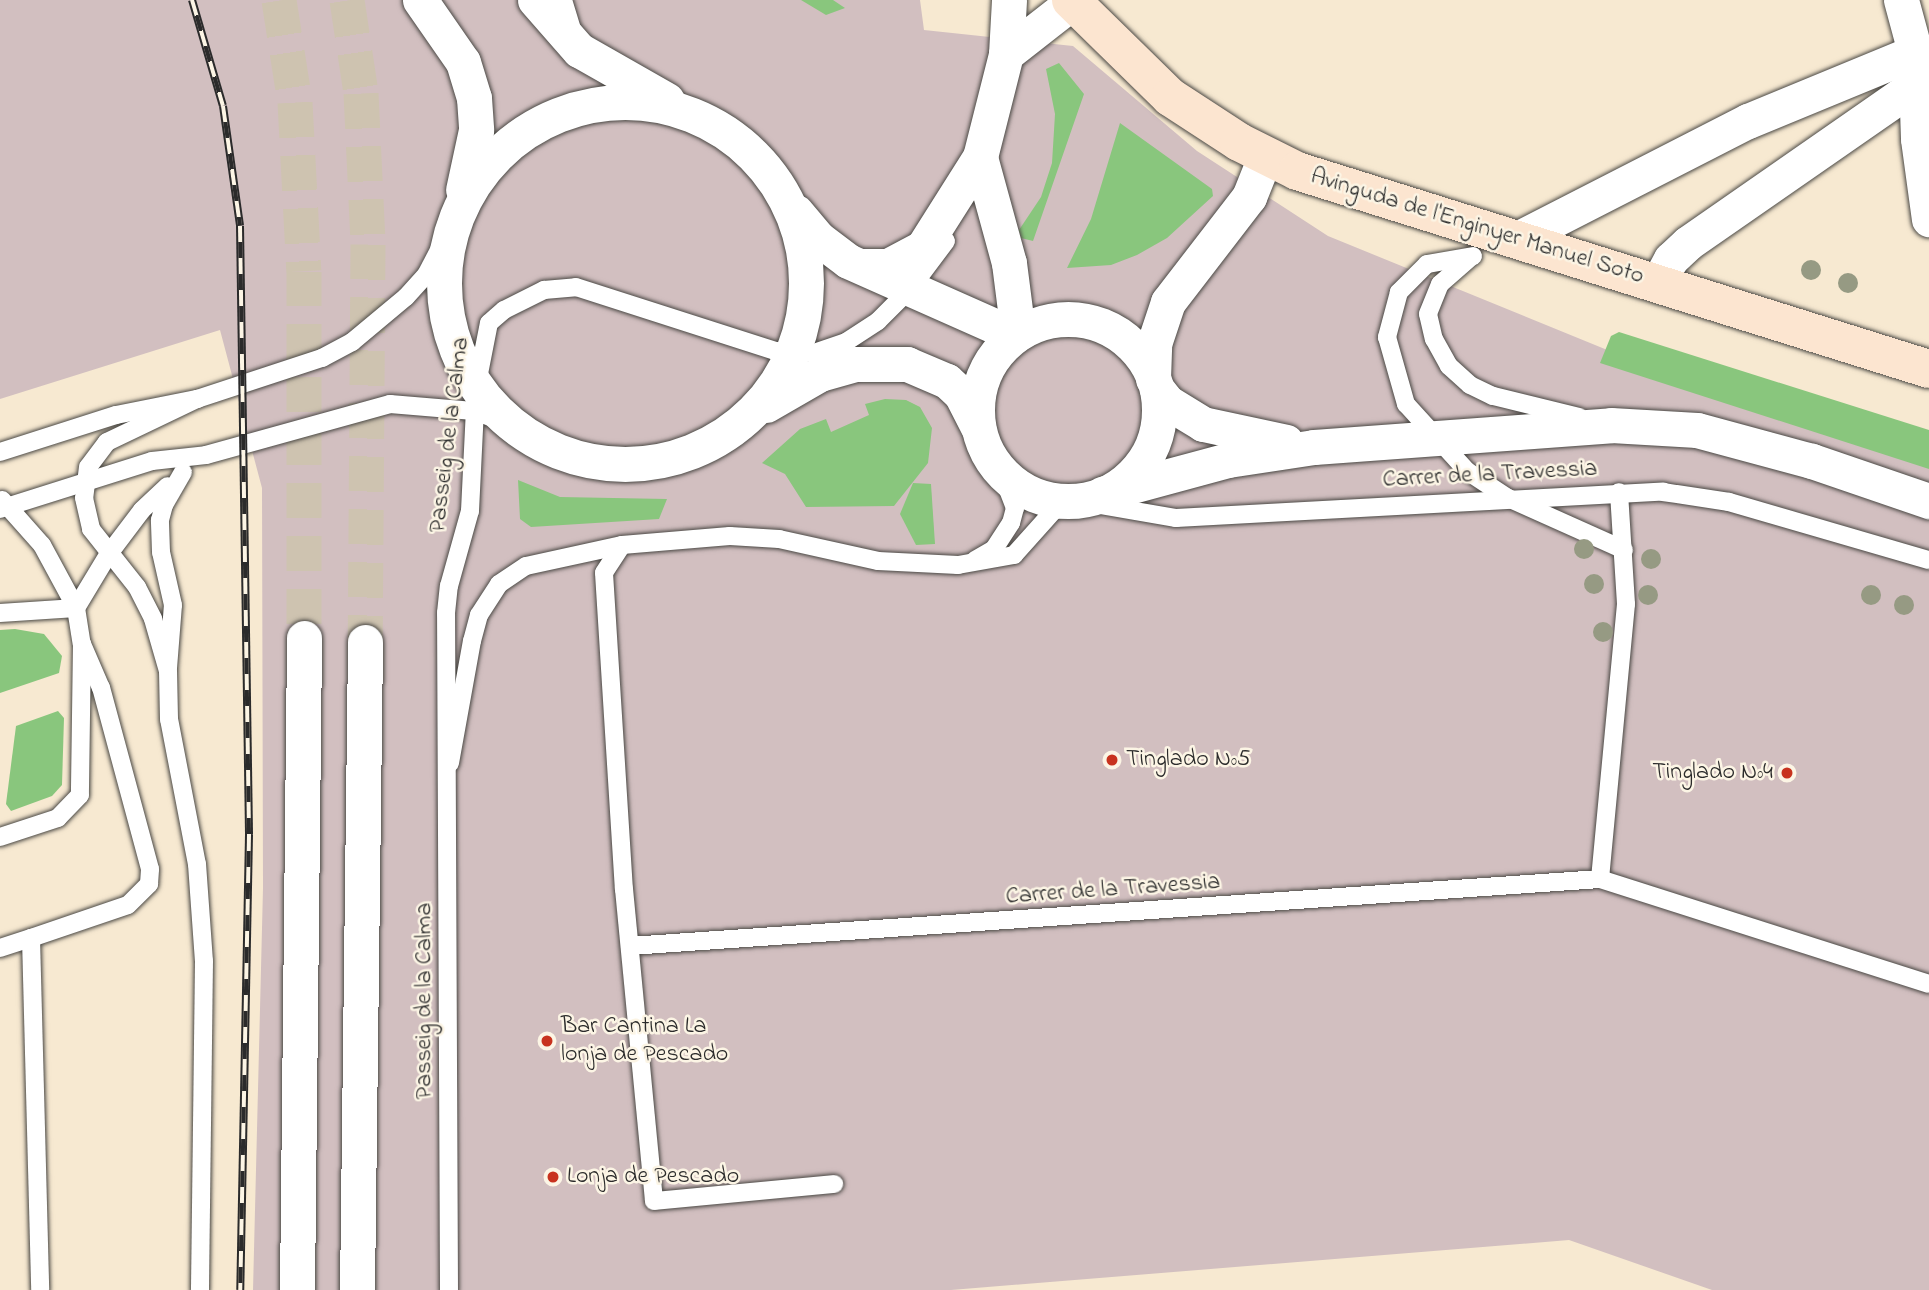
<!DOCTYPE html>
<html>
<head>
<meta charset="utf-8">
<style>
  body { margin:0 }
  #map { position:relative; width:1929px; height:1290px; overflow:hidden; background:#f7e9d1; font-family:"Indie Flower",sans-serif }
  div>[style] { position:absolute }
  .industrial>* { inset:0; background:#d2bfc0 }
  .green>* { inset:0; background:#89c67d }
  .street-tunnel>* { height:35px; margin-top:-17.5px; transform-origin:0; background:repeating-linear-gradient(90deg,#cec3b0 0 35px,transparent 0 53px) }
  .roads { filter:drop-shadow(0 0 2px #4a4844) drop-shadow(0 0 2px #4a4844) }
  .lane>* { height:18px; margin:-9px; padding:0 9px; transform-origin:9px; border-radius:9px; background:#fff }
  .street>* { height:35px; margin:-17.5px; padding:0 17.5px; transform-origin:17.5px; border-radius:17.5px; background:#fff }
  .street>.ring { margin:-17.5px; padding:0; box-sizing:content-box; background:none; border:35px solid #fff; border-radius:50% }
  .secondary>* { height:38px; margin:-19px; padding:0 19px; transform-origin:19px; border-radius:19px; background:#fce5d0 }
  .rail>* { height:8px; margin-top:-4px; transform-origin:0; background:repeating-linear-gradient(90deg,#fcf5e5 0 16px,#2b2b2b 0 32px); box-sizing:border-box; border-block:2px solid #2b2b2b }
  .trees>* { width:20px; height:20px; margin:-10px; border-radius:50%; background:#969a83 }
  .dots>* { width:19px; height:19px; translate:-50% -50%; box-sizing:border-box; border:4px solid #fcf5e5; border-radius:50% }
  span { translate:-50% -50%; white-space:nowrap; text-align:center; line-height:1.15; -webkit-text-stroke:5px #fcf5e5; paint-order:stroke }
  .street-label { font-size:24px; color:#2b2b2b }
  .poi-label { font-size:24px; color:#2b2b2b }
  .left { translate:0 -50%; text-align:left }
  .right { translate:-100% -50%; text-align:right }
</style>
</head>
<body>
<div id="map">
  <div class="industrial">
    <div style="clip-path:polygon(0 0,920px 0,924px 30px,1073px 46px,1197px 151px,1328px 236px,1622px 356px,1929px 454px,1929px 1290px,1712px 1290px,1569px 1240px,951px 1290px,253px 1290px,263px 888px,262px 488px,220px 330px,0 399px)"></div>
  </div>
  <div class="green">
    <div style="clip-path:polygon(801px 0,833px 0,845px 8px,826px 15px)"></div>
    <div style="clip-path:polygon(1059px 63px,1084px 94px,1033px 241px,1021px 238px,1019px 230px,1041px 197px,1052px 163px,1055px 114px,1046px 69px)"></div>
    <div style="clip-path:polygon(1120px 123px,1212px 189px,1213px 196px,1167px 238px,1137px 255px,1111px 265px,1067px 268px,1091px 219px)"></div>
    <div style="clip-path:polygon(1619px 332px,1929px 430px,1929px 469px,1600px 363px,1611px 336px)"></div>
    <div style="clip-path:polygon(885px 399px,906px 400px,920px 407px,932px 428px,928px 463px,894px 506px,806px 507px,785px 474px,762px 463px,800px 429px,826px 419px,831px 432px,869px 415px,865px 404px)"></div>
    <div style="clip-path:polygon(518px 480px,560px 497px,667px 499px,659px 519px,531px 527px,520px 519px)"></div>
    <div style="clip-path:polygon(913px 483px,931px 484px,935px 544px,916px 545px,900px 514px)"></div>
    <div style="clip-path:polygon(15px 629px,44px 634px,62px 656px,59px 673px,0 693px,0 630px)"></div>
    <div style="clip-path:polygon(58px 711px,64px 718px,62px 785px,52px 796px,11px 811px,6px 804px,16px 726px)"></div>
  </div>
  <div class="street-tunnel">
    <div style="left:279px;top:0;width:103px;rotate:81.1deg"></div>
    <div style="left:295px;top:102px;width:169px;rotate:87deg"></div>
    <div style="left:304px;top:271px;width:367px;rotate:90deg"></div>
    <div style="left:347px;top:0;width:94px;rotate:81.4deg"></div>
    <div style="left:361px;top:93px;width:151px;rotate:87.3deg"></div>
    <div style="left:368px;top:244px;width:398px;rotate:90.4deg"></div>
  </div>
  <div class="roads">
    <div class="lane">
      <div style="left:563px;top:0;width:31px;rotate:73deg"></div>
      <div style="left:1473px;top:256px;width:47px;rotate:170.1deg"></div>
      <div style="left:1427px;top:264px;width:40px;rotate:135deg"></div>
      <div style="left:1399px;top:292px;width:47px;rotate:104.9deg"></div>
      <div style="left:1387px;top:337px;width:70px;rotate:74.2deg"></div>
      <div style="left:1406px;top:404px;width:91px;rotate:47.7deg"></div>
      <div style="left:1467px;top:471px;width:49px;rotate:33.4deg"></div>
      <div style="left:1508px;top:498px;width:127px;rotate:24.1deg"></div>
      <div style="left:1471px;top:257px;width:41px;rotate:138.9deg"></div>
      <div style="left:1440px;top:284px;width:32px;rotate:112deg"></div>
      <div style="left:1428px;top:314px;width:26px;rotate:77deg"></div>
      <div style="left:1434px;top:339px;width:31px;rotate:61deg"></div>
      <div style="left:1449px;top:366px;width:28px;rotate:42deg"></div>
      <div style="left:1470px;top:385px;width:25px;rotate:26deg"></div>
      <div style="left:1493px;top:396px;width:89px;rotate:13.7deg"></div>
      <div style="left:197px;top:399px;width:100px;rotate:154.5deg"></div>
      <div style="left:107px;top:442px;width:31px;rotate:127deg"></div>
      <div style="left:88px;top:467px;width:31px;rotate:97deg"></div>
      <div style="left:84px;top:498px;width:32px;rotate:77deg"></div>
      <div style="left:91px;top:529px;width:74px;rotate:51.6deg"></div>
      <div style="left:137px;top:587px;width:36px;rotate:63deg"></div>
      <div style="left:153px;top:619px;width:54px;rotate:73.9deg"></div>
      <div style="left:168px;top:671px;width:48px;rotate:88.8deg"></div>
      <div style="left:169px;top:719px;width:148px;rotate:79.1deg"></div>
      <div style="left:197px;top:864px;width:97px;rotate:85.9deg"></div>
      <div style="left:204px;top:961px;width:329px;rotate:90.7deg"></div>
      <div style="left:0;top:452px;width:122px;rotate:-17.7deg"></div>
      <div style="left:116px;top:415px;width:83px;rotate:-11.2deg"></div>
      <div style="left:197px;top:399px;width:132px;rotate:-18.2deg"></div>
      <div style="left:322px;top:358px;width:34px;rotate:-28deg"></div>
      <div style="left:352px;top:342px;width:70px;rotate:-39.8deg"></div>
      <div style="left:406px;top:297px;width:30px;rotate:-48deg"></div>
      <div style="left:426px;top:275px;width:54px;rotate:-62.5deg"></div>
      <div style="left:2px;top:500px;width:60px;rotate:48.4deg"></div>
      <div style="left:42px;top:545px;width:72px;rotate:61.6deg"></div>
      <div style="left:0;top:509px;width:159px;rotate:-17.5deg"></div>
      <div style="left:152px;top:461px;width:54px;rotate:-6.3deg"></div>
      <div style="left:206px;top:455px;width:191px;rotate:-15.5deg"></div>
      <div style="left:390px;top:404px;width:84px;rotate:4.8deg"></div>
      <div style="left:474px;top:411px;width:35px;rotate:20deg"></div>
      <div style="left:622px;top:545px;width:33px;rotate:123deg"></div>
      <div style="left:604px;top:573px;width:317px;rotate:86.4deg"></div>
      <div style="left:624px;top:889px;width:313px;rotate:84.5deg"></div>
      <div style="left:654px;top:1201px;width:181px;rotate:-5.4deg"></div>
      <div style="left:975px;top:560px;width:22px;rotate:-30deg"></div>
      <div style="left:994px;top:549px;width:31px;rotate:-57deg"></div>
      <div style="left:1011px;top:523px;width:16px;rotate:-75deg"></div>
      <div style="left:1015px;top:508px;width:39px;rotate:-111deg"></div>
      <div style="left:76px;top:608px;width:62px;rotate:-58.9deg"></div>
      <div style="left:108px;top:555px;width:56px;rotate:-52.9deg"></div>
      <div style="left:142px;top:510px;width:35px;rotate:-43deg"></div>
      <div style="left:0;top:613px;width:76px;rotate:-3.8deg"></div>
      <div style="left:76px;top:608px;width:36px;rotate:81deg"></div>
      <div style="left:82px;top:644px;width:151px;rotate:90.8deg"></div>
      <div style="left:80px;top:795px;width:32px;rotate:134deg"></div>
      <div style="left:58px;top:818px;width:61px;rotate:161.9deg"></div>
      <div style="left:168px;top:668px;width:63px;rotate:-85.5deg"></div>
      <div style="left:173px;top:605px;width:54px;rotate:-102.8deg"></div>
      <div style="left:161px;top:552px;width:32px;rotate:-92deg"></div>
      <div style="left:160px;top:520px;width:16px;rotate:-75deg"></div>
      <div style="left:164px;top:505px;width:38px;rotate:-60deg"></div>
      <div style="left:450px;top:763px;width:124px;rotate:-79.8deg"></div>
      <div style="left:472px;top:641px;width:27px;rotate:-75deg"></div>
      <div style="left:479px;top:615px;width:37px;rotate:-57deg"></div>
      <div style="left:499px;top:584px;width:32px;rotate:-34deg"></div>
      <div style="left:526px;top:566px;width:98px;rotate:-12.3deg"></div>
      <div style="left:622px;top:545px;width:108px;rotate:-4.8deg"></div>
      <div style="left:730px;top:536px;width:49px;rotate:3.5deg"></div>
      <div style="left:779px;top:539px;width:101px;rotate:12.5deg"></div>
      <div style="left:878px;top:561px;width:80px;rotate:2.9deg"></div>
      <div style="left:958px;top:565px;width:57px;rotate:-10.1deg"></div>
      <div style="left:1014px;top:555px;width:64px;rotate:-48.1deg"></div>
      <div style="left:1057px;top:507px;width:16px;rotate:-27deg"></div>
      <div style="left:1071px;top:500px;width:107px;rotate:9.7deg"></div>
      <div style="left:1176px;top:518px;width:488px;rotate:-3.1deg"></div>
      <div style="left:1663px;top:492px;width:67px;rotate:8.6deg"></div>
      <div style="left:1729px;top:502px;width:208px;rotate:16.2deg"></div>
      <div style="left:1600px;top:879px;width:276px;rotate:-84.6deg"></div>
      <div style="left:1626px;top:604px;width:112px;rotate:-93.6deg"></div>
      <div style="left:31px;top:938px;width:102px;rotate:-18.8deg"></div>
      <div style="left:128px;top:905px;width:30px;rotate:-45deg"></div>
      <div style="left:149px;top:884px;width:15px;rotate:-86deg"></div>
      <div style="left:150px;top:869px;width:188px;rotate:-105.1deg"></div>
      <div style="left:101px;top:688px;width:48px;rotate:-113.4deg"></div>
      <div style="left:630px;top:946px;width:972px;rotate:-3.95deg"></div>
      <div style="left:1600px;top:879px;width:345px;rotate:17.7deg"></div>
      <div style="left:0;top:948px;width:33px;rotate:-18deg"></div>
      <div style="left:31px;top:938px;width:352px;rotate:88.5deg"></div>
      <div style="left:449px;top:1290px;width:677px;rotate:-90.25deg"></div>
      <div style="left:446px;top:613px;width:27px;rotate:-84deg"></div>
      <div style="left:449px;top:586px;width:78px;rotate:-74.4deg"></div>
      <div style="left:470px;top:511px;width:122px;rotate:-87.2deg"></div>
      <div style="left:476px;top:389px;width:67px;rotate:-78.9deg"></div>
      <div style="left:489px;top:323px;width:20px;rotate:-41deg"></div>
      <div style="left:504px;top:310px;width:45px;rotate:-26.6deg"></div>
      <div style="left:544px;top:290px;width:32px;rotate:-5deg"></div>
      <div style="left:576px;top:287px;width:209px;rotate:17.8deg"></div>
      <div style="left:775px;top:351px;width:39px;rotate:3deg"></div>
      <div style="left:814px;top:353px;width:34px;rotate:-19deg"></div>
      <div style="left:846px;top:342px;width:38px;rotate:-33deg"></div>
      <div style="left:878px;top:321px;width:45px;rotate:-45deg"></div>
      <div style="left:910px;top:289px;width:60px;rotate:-53.1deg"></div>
    </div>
    <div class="street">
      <div style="left:420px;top:0;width:75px;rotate:55.3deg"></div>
      <div style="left:463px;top:62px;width:38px;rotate:73deg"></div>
      <div style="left:474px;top:98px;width:32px;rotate:86deg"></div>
      <div style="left:476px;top:130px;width:61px;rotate:102.2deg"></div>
      <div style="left:535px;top:0;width:67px;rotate:48.7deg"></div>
      <div style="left:579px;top:50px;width:101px;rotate:29.6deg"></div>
      <div style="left:1901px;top:0;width:54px;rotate:74.9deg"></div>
      <div style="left:1915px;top:52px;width:87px;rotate:88deg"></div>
      <div style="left:1918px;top:139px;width:81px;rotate:82.2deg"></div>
      <div style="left:1006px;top:54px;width:88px;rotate:-38deg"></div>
      <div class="ring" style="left:444px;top:102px;width:327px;height:327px"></div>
      <div style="left:980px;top:157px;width:110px;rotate:74.7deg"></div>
      <div style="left:1009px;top:263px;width:71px;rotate:82.7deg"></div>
      <div style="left:796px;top:212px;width:35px;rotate:50deg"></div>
      <div style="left:819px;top:239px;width:36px;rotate:37deg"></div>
      <div style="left:848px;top:261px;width:183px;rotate:23.9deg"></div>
      <div style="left:1517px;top:239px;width:259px;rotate:-27.1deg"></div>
      <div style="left:1748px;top:121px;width:181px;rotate:-22.4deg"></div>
      <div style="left:1915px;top:52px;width:14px;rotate:12deg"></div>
      <div style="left:863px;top:266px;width:25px"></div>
      <div style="left:888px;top:266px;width:40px;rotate:-28deg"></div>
      <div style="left:923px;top:247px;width:107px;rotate:-57.7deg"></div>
      <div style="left:980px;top:157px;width:106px;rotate:-75.8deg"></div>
      <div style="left:1006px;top:54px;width:54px;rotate:-86.8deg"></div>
      <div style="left:1658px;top:283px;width:27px;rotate:-62deg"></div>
      <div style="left:1671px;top:259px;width:23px;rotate:-43deg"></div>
      <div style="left:1688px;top:243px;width:275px;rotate:-34.8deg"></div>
      <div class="ring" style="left:977px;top:319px;width:147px;height:147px"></div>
      <div style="left:1153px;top:379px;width:35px;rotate:-88deg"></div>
      <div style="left:1154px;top:344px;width:44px;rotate:-71.6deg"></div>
      <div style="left:1168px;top:302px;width:133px;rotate:-52.4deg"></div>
      <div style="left:1249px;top:197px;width:43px;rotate:-68.2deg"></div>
      <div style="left:1157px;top:389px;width:16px;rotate:52deg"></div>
      <div style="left:1167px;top:402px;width:42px;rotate:31.4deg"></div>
      <div style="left:1203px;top:424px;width:85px;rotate:12.2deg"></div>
      <div style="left:766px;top:405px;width:62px;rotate:-29.9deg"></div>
      <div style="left:820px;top:374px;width:36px;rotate:-16deg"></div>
      <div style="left:855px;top:364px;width:52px"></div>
      <div style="left:907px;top:364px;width:43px;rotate:23deg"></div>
      <div style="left:947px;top:381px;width:19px;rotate:43deg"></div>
      <div style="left:961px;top:394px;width:38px;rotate:63deg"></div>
      <div style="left:1102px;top:494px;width:131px;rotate:-15.1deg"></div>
      <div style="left:1228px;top:460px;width:87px;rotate:-8.6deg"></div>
      <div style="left:1314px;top:447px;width:298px;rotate:-4.2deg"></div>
      <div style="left:1611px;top:425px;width:86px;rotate:3.3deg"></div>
      <div style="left:1697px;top:430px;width:119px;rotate:15.1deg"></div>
      <div style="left:1812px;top:461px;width:124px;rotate:18.9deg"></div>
      <div style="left:297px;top:1290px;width:652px;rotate:-89.38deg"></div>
      <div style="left:357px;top:1290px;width:648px;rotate:-89.29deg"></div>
    </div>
    <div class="secondary">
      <div style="left:1071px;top:0;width:139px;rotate:44.4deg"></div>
      <div style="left:1170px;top:97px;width:82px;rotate:33.1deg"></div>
      <div style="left:1239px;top:142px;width:65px;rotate:26.6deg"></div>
      <div style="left:1297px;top:171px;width:662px;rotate:17.4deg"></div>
    </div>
  </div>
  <div class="rail">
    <div style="left:192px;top:0;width:110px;rotate:73.7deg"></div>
    <div style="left:223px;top:106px;width:121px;rotate:81.9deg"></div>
    <div style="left:240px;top:226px;width:609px;rotate:89.15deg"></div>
    <div style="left:249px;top:835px;width:455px;rotate:91.1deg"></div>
  </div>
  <div class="trees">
    <div style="left:1811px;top:270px"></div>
    <div style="left:1848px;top:283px"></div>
    <div style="left:1584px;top:549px"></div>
    <div style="left:1651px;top:559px"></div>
    <div style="left:1594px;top:584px"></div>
    <div style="left:1648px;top:595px"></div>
    <div style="left:1871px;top:595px"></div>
    <div style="left:1904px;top:605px"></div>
    <div style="left:1603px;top:632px"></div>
  </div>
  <div class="dots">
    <div style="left:1112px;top:760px;background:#c8321e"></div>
    <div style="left:1787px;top:773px;background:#c8321e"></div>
    <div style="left:547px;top:1041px;background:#c8321e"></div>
    <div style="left:553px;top:1177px;background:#c8321e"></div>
  </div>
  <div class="street-label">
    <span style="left:1477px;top:227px;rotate:17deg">Avinguda de l'Enginyer Manuel Soto</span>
    <span style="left:450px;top:435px;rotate:-83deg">Passeig de la Calma</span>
    <span style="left:1490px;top:475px;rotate:-3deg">Carrer de la Travessia</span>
    <span style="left:1113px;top:890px;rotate:-4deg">Carrer de la Travessia</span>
    <span style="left:425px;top:1001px;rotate:-90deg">Passeig de la Calma</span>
  </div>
  <div class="poi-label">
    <span class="left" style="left:1126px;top:760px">Tinglado Nº5</span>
    <span class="right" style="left:1773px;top:773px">Tinglado Nº4</span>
    <span class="left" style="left:561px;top:1041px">Bar Cantina La<br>lonja de Pescado</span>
    <span class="left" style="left:567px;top:1177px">Lonja de Pescado</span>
  </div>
</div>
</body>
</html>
